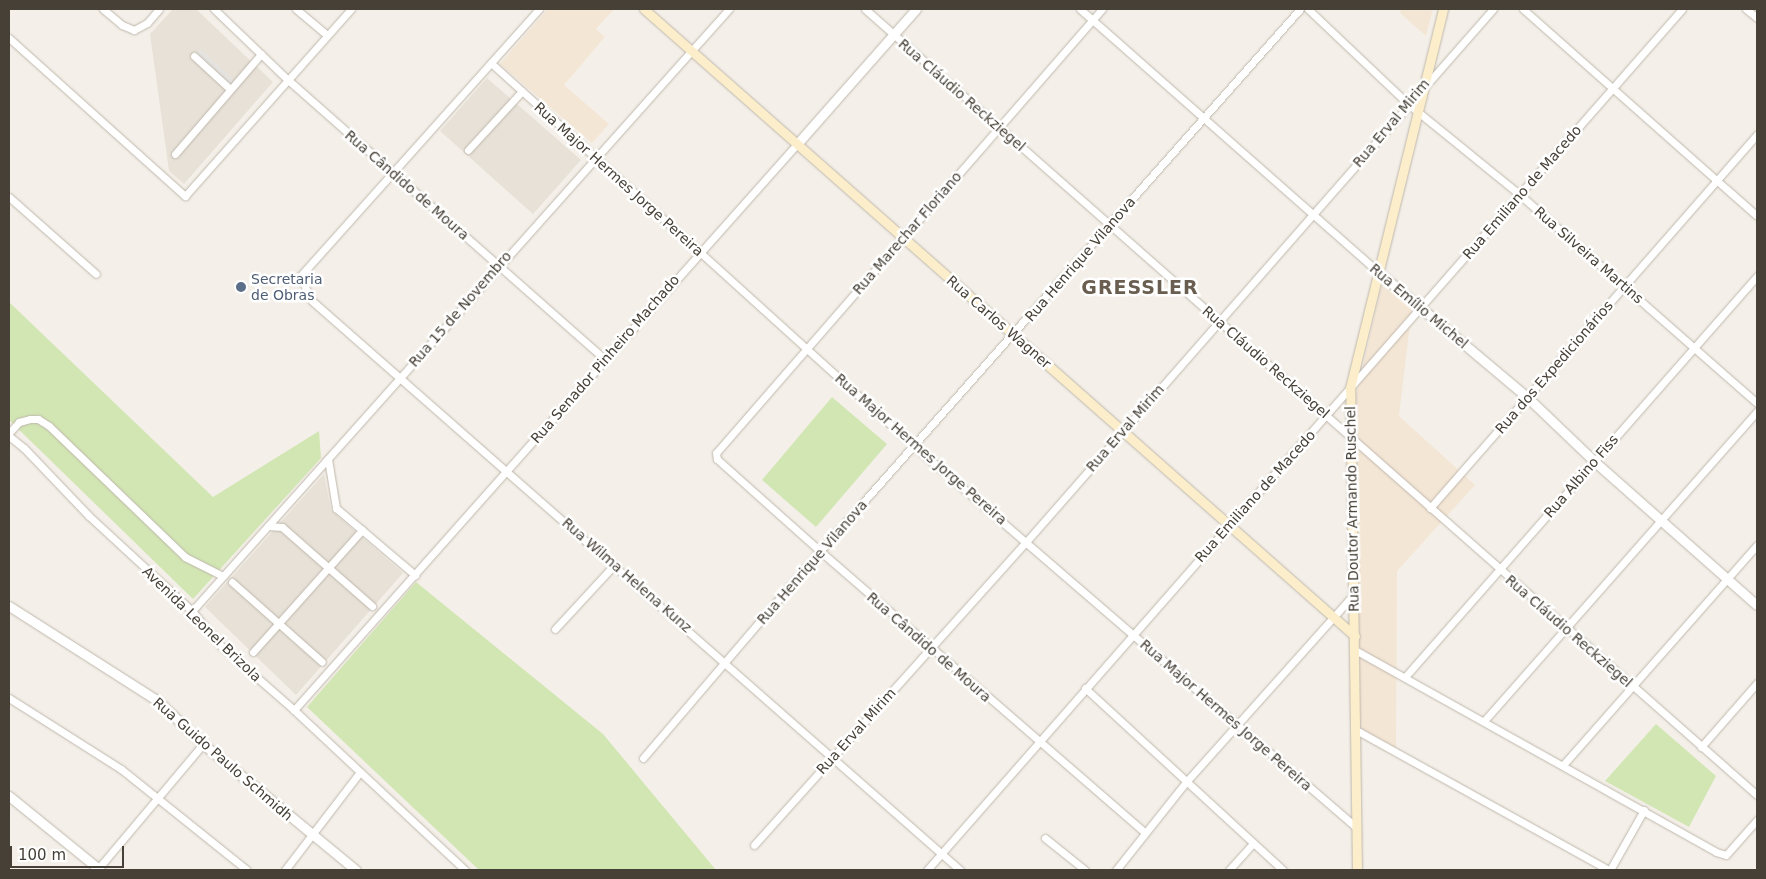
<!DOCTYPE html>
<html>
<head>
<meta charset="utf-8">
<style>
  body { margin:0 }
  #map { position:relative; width:1766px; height:879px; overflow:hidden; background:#f4f0e9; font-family:"DejaVu Sans",sans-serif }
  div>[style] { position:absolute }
  .residential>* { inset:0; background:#e7e1d7 }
  .commercial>* { inset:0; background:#f4e6d5 }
  .green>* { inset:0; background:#d2e6b3 }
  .parking>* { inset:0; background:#e5e3e0 }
  .roads { filter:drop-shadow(0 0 1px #bfb7ac) drop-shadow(0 0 1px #bfb7ac) }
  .minor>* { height:7px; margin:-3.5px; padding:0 3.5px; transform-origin:3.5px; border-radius:3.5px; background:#fff }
  .tertiary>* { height:9px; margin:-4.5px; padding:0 4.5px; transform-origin:4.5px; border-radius:4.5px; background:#fff }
  .secondary>* { height:9px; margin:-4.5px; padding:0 4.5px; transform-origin:4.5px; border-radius:4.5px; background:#fceeca }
  .dots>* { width:14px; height:14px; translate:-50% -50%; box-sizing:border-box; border:2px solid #fff; border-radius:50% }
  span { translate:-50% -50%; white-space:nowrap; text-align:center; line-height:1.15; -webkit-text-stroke:5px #fff; paint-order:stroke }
  .street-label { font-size:14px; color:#474037 }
  .service-label { font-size:14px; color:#4e5e75 }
  .left { translate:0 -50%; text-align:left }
  .district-label { font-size:19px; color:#695e4f; font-weight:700; letter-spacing:1px }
  .frame { position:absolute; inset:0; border:10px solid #474037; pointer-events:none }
  .scale { position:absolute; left:10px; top:846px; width:114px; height:22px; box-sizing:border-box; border:2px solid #474037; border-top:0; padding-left:6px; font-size:15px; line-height:18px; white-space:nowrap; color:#474037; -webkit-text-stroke:4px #fff; paint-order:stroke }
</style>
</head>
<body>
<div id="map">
  <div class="residential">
    <div style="clip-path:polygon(173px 9px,196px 9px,273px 82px,184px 184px,169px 171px,150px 34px)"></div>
    <div style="clip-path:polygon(487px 78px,581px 160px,533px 214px,440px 131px)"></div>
    <div style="clip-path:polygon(324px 474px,331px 510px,403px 573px,296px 695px,205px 607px)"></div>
  </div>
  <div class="commercial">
    <div style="clip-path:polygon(548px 9px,614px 9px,596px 29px,605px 37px,564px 85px,609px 124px,592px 143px,500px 64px)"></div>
    <div style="clip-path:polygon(1401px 9px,1433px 9px,1426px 36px,1400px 13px)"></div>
    <div style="clip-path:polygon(1382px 284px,1412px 308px,1399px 416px,1475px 485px,1397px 571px,1396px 748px,1360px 729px,1356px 395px)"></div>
  </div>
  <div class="green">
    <div style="clip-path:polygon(9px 302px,213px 497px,319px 431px,321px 458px,193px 599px,9px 420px)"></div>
    <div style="clip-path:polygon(832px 397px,887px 444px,816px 527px,762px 480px)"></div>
    <div style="clip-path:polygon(416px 582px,603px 734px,716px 870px,479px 870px,307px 707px)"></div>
    <div style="clip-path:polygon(1656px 724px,1716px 776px,1689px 827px,1605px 781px)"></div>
  </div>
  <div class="parking">
    <div style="clip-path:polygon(200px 49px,234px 80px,230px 85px,196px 54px)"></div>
  </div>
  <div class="roads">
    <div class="minor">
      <div style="left:103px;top:9px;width:25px;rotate:40deg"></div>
      <div style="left:122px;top:25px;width:13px;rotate:23deg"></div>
      <div style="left:134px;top:30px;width:15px;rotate:-28deg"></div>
      <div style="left:147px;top:23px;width:18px;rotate:-49deg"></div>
      <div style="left:214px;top:9px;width:101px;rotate:43.8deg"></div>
      <div style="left:287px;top:79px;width:422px;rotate:41.4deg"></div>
      <div style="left:296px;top:9px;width:40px;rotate:40deg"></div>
      <div style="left:539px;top:9px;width:358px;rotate:131.8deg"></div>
      <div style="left:300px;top:276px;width:26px;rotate:65deg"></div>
      <div style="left:311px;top:300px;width:864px;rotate:41.29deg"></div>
      <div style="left:865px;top:9px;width:1189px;rotate:41.39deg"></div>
      <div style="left:1080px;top:9px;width:397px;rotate:41.4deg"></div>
      <div style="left:1102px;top:9px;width:588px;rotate:131deg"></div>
      <div style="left:716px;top:453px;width:6px;rotate:81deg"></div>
      <div style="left:717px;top:459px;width:138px;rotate:41.8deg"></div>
      <div style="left:820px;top:551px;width:430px;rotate:40.9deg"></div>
      <div style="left:1308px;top:9px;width:137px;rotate:43.5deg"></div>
      <div style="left:1407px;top:103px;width:144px;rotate:39.1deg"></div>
      <div style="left:1519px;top:194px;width:317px;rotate:41.3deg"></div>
      <div style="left:1523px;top:9px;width:312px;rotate:41.5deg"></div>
      <div style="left:1746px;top:9px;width:14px;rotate:39deg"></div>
      <div style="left:9px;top:38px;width:237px;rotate:41.9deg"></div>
      <div style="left:185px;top:196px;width:250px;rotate:-48.4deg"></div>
      <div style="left:194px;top:56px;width:49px;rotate:42.5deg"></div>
      <div style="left:491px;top:63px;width:571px;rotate:42.16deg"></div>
      <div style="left:914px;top:446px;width:585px;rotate:40.77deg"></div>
      <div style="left:468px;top:150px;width:80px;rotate:-47.5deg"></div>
      <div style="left:175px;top:154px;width:132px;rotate:-49.3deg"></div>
      <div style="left:9px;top:197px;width:116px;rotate:41.5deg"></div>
      <div style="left:9px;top:433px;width:15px;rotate:-48deg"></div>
      <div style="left:19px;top:422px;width:11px;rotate:-15deg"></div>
      <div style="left:30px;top:419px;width:8px"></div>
      <div style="left:38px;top:419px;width:13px;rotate:32deg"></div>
      <div style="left:49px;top:426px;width:189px;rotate:43.9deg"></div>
      <div style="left:185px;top:557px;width:42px;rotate:26.6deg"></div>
      <div style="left:9px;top:436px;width:19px;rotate:39deg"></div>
      <div style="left:24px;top:448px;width:94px;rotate:46.3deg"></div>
      <div style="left:89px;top:516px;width:140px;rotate:42.7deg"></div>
      <div style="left:192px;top:611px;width:45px;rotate:50.4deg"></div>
      <div style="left:221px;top:646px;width:97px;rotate:41.2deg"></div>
      <div style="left:294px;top:710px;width:234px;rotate:43.1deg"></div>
      <div style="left:328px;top:459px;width:50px;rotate:80.7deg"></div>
      <div style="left:336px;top:508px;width:104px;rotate:40.3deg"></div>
      <div style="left:1430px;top:508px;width:496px;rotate:-48.8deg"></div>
      <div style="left:268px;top:526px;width:14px;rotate:4deg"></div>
      <div style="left:282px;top:527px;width:120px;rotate:41.3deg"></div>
      <div style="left:232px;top:582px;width:120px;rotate:41.6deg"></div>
      <div style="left:192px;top:611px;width:807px;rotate:-48.27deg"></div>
      <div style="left:555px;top:629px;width:88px;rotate:-47.3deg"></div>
      <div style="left:1355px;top:650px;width:414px;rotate:29.2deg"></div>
      <div style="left:1716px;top:852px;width:10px;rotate:17deg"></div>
      <div style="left:1726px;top:855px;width:47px;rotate:-48.5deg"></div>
      <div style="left:253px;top:652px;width:164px;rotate:-48.2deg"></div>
      <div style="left:1405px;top:677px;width:534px;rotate:-48.72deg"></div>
      <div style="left:1085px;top:688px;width:269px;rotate:42.6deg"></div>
      <div style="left:9px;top:698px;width:133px;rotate:32.4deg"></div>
      <div style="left:121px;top:769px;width:161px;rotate:38.7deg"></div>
      <div style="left:294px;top:710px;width:757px;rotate:-48.37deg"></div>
      <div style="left:1484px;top:721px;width:413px;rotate:-48.6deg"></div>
      <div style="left:1356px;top:730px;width:289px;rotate:29deg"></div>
      <div style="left:1701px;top:747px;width:85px;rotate:-48.8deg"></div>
      <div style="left:643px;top:758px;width:272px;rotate:-49.5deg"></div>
      <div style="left:820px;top:551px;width:724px;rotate:-48.47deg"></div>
      <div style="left:1563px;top:765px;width:293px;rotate:-48.6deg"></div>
      <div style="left:1045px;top:838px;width:51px;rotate:38.7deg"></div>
      <div style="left:754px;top:845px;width:407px;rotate:-48.1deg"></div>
      <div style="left:1026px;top:542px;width:709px;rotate:-48.78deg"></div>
      <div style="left:97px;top:870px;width:165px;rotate:-49.9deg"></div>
      <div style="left:285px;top:870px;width:123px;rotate:-52.6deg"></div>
      <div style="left:927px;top:870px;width:1145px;rotate:-48.75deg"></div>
      <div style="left:1116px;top:870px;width:112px;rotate:-51.5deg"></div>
      <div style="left:1186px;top:782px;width:252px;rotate:-48.2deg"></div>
      <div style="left:1229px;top:870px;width:36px;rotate:-48deg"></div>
      <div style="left:1610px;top:870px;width:69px;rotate:-60.5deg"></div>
    </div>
    <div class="tertiary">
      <div style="left:797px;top:144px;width:180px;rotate:-48.6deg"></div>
      <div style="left:1378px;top:272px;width:194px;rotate:40deg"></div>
      <div style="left:1527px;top:397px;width:93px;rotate:43.7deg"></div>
      <div style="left:1594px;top:461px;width:217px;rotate:41.5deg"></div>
      <div style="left:9px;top:606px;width:177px;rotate:32.5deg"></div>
      <div style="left:158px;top:701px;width:62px;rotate:43.7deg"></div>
      <div style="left:203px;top:744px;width:198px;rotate:39.5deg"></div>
      <div style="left:9px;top:796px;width:117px;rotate:39.1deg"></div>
    </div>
    <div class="secondary">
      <div style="left:644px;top:9px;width:948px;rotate:41.41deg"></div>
      <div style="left:1357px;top:870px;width:482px;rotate:-90.8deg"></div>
      <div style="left:1350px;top:388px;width:390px;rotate:-76.2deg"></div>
    </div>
  </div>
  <div class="dots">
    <div style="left:241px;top:287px;background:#5c6f8a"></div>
  </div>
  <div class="street-label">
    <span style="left:962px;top:95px;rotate:41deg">Rua Cláudio Reckziegel</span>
    <span style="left:1391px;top:123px;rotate:-50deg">Rua Erval Mirim</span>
    <span style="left:619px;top:179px;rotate:42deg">Rua Major Hermes Jorge Pereira</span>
    <span style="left:407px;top:185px;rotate:41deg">Rua Cândido de Moura</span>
    <span style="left:1522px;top:192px;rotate:-49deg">Rua Emiliano de Macedo</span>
    <span style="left:907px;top:233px;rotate:-49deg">Rua Marechar Floriano</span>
    <span style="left:1589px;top:255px;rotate:41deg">Rua Silveira Martins</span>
    <span style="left:1080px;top:259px;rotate:-49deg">Rua Henrique Vilanova</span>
    <span style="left:1419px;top:306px;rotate:40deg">Rua Emílio Michel</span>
    <span style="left:460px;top:309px;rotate:-49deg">Rua 15 de Novembro</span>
    <span style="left:999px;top:322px;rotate:41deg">Rua Carlos Wagner</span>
    <span style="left:605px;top:359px;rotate:-49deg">Rua Senador Pinheiro Machado</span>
    <span style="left:1266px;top:362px;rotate:41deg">Rua Cláudio Reckziegel</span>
    <span style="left:1554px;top:367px;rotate:-49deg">Rua dos Expedicionários</span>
    <span style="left:1125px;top:428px;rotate:-49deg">Rua Erval Mirim</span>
    <span style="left:921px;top:449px;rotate:41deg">Rua Major Hermes Jorge Pereira</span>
    <span style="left:1581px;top:476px;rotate:-49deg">Rua Albino Fiss</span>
    <span style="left:1255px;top:496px;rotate:-48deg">Rua Emiliano de Macedo</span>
    <span style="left:1352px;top:509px;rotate:-91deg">Rua Doutor Armando Ruschel</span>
    <span style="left:812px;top:562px;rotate:-49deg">Rua Henrique Vilanova</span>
    <span style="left:627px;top:575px;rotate:41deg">Rua Wilma Helena Kunz</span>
    <span style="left:202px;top:624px;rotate:44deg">Avenida Leonel Brizola</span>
    <span style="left:1569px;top:631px;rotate:41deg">Rua Cláudio Reckziegel</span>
    <span style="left:929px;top:647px;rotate:41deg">Rua Cândido de Moura</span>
    <span style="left:1226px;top:715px;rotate:41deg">Rua Major Hermes Jorge Pereira</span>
    <span style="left:856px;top:731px;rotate:-48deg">Rua Erval Mirim</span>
    <span style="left:223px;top:759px;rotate:41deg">Rua Guido Paulo Schmidh</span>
  </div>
  <div class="service-label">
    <span class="left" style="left:251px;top:287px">Secretaria<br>de Obras</span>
  </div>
  <div class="district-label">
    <span style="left:1140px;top:288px">GRESSLER</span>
  </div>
  <div class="frame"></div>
  <div class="scale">100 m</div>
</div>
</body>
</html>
